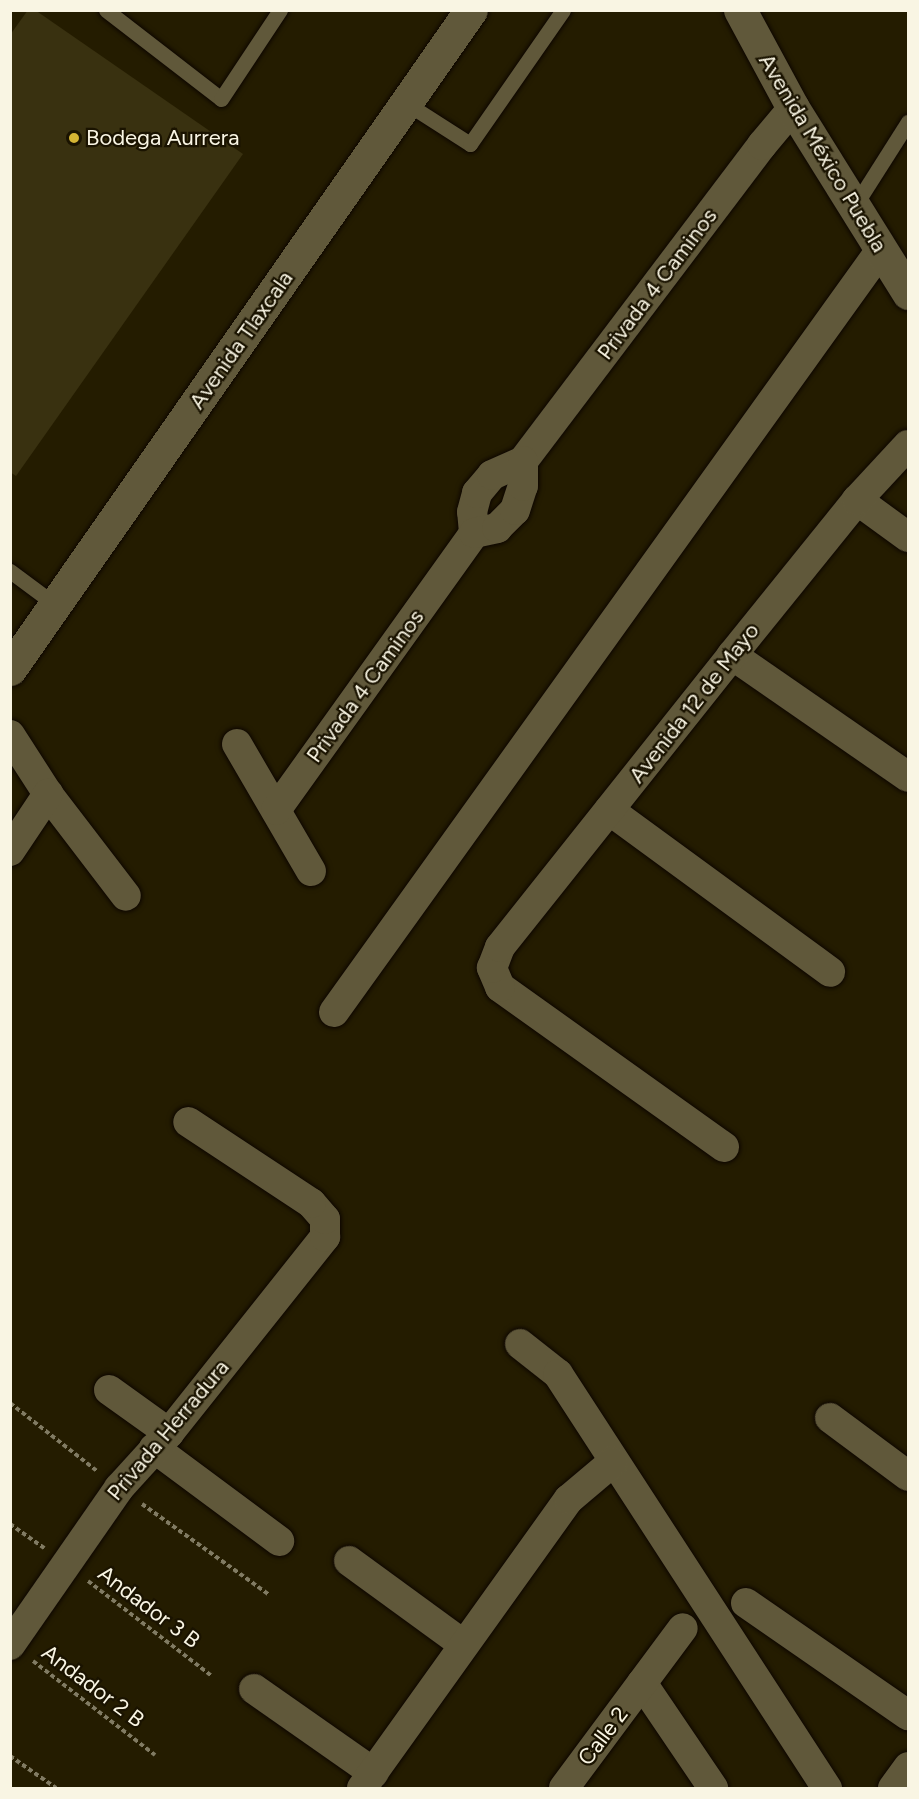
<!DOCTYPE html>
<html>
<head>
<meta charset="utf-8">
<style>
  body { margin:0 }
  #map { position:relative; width:919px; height:1799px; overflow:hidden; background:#241c00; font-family:Figtree,sans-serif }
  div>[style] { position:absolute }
  .building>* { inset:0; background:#393110 }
  .path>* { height:4px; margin-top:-2px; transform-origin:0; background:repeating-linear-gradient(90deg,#817b63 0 4.5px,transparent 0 7.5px) }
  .roads { filter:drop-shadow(0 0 2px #0d0600) drop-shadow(0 0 2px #0d0600) }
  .lane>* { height:15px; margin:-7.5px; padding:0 7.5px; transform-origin:7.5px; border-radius:7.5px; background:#60583a }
  .street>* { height:30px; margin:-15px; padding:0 15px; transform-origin:15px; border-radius:15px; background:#60583a }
  .secondary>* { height:33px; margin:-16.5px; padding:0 16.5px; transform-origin:16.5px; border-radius:16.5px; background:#60583a }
  .dots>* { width:16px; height:16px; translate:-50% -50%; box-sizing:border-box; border:3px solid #1a1300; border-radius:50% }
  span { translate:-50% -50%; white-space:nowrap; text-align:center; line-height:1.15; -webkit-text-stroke:4.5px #1a1300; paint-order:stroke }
  .poi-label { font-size:22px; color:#f9f5e3 }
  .left { translate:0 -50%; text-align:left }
  .street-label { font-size:22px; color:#f9f5e3 }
  .frame { position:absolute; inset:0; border:12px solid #f9f5e3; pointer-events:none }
</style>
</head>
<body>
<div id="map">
  <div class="building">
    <div style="clip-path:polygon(28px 10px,35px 10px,243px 154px,16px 476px,10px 472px,10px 35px)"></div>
  </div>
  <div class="path">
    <div style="left:10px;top:1403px;width:110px;rotate:38deg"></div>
    <div style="left:142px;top:1504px;width:155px;rotate:35.5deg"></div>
    <div style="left:10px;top:1524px;width:42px;rotate:35.2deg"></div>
    <div style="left:88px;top:1581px;width:156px;rotate:37.5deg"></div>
    <div style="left:33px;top:1661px;width:154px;rotate:37.6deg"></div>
    <div style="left:10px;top:1756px;width:56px;rotate:34.8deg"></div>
  </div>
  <div class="roads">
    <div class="lane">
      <div style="left:106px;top:10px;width:145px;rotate:37.7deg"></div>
      <div style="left:221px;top:99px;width:107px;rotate:-56.5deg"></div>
      <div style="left:406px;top:103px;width:76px;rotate:32.6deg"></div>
      <div style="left:470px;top:144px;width:163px;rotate:-55.2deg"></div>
      <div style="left:854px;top:207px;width:101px;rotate:-57.6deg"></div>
      <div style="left:10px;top:571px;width:57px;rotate:36.5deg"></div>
    </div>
    <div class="street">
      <div style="left:857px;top:500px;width:63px;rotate:36deg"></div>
      <div style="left:474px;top:533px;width:21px;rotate:-95deg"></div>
      <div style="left:472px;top:512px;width:20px;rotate:-75deg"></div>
      <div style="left:477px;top:493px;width:23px;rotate:-50deg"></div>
      <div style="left:492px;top:475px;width:34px;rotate:-24deg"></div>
      <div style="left:523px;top:461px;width:396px;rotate:-52.9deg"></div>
      <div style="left:762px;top:145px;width:48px;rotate:-50deg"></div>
      <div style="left:732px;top:655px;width:214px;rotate:34.7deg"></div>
      <div style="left:10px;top:735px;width:70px;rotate:57.2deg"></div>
      <div style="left:48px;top:794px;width:128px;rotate:52.6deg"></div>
      <div style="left:237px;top:744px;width:147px;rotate:59.8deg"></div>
      <div style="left:276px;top:810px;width:340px;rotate:-54.4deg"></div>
      <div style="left:474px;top:533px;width:24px;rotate:-12deg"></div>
      <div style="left:497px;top:528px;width:25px;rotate:-45deg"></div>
      <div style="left:515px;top:510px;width:25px;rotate:-72deg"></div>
      <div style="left:523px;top:486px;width:25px;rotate:-90deg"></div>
      <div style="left:609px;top:810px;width:274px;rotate:36.2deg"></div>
      <div style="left:10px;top:851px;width:69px;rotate:-56.3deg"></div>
      <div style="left:334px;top:1012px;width:937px;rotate:-54.34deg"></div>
      <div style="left:724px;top:1147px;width:275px;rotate:-144.5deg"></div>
      <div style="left:500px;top:987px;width:21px;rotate:-113deg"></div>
      <div style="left:492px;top:968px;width:22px;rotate:-69deg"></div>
      <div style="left:500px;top:947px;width:373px;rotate:-51.5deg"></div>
      <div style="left:732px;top:655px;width:199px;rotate:-51.1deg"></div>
      <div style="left:857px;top:500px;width:75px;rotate:-47.2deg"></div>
      <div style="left:520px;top:1344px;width:48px;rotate:38.3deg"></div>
      <div style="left:558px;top:1374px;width:494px;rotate:57deg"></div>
      <div style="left:109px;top:1390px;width:74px;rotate:35.6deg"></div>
      <div style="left:830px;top:1418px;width:97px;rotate:36.6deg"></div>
      <div style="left:154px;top:1448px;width:156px;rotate:36.6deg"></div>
      <div style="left:349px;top:1561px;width:142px;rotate:36.1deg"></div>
      <div style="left:746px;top:1603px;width:197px;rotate:34.7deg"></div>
      <div style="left:10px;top:1645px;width:191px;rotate:-55.2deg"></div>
      <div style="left:119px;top:1488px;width:74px;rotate:-47.7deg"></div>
      <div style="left:169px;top:1433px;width:251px;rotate:-51.5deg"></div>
      <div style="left:325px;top:1237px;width:18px;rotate:-90deg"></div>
      <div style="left:325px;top:1219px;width:21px;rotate:-131deg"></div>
      <div style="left:311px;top:1203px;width:147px;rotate:-146.6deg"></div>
      <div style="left:642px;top:1683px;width:127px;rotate:55.9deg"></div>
      <div style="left:254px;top:1689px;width:146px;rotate:35deg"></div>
      <div style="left:362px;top:1788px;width:355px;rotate:-54.4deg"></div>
      <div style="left:569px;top:1499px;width:57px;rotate:-40.1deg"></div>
      <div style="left:564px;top:1788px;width:199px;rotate:-53.4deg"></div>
      <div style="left:893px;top:1788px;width:26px;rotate:-54deg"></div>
    </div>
    <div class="secondary">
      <div style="left:740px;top:10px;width:111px;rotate:61.6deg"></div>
      <div style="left:793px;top:108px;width:218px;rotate:58.1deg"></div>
      <div style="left:10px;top:669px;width:804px;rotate:-55.03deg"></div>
    </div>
  </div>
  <div class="dots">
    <div style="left:74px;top:138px;background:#d5b534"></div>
  </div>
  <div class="poi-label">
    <span class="left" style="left:86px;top:138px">Bodega Aurrera</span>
  </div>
  <div class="street-label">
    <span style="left:823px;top:153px;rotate:59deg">Avenida México Puebla</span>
    <span style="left:657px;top:284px;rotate:-53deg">Privada 4 Caminos</span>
    <span style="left:241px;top:340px;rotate:-55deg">Avenida Tlaxcala</span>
    <span style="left:365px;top:686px;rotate:-54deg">Privada 4 Caminos</span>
    <span style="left:694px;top:703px;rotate:-52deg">Avenida 12 de Mayo</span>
    <span style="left:168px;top:1430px;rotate:-50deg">Privada Herradura</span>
    <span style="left:149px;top:1607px;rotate:37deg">Andador 3 B</span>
    <span style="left:93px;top:1686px;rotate:37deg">Andador 2 B</span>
    <span style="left:603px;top:1736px;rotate:-53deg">Calle 2</span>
  </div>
  <div class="frame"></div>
</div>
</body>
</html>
